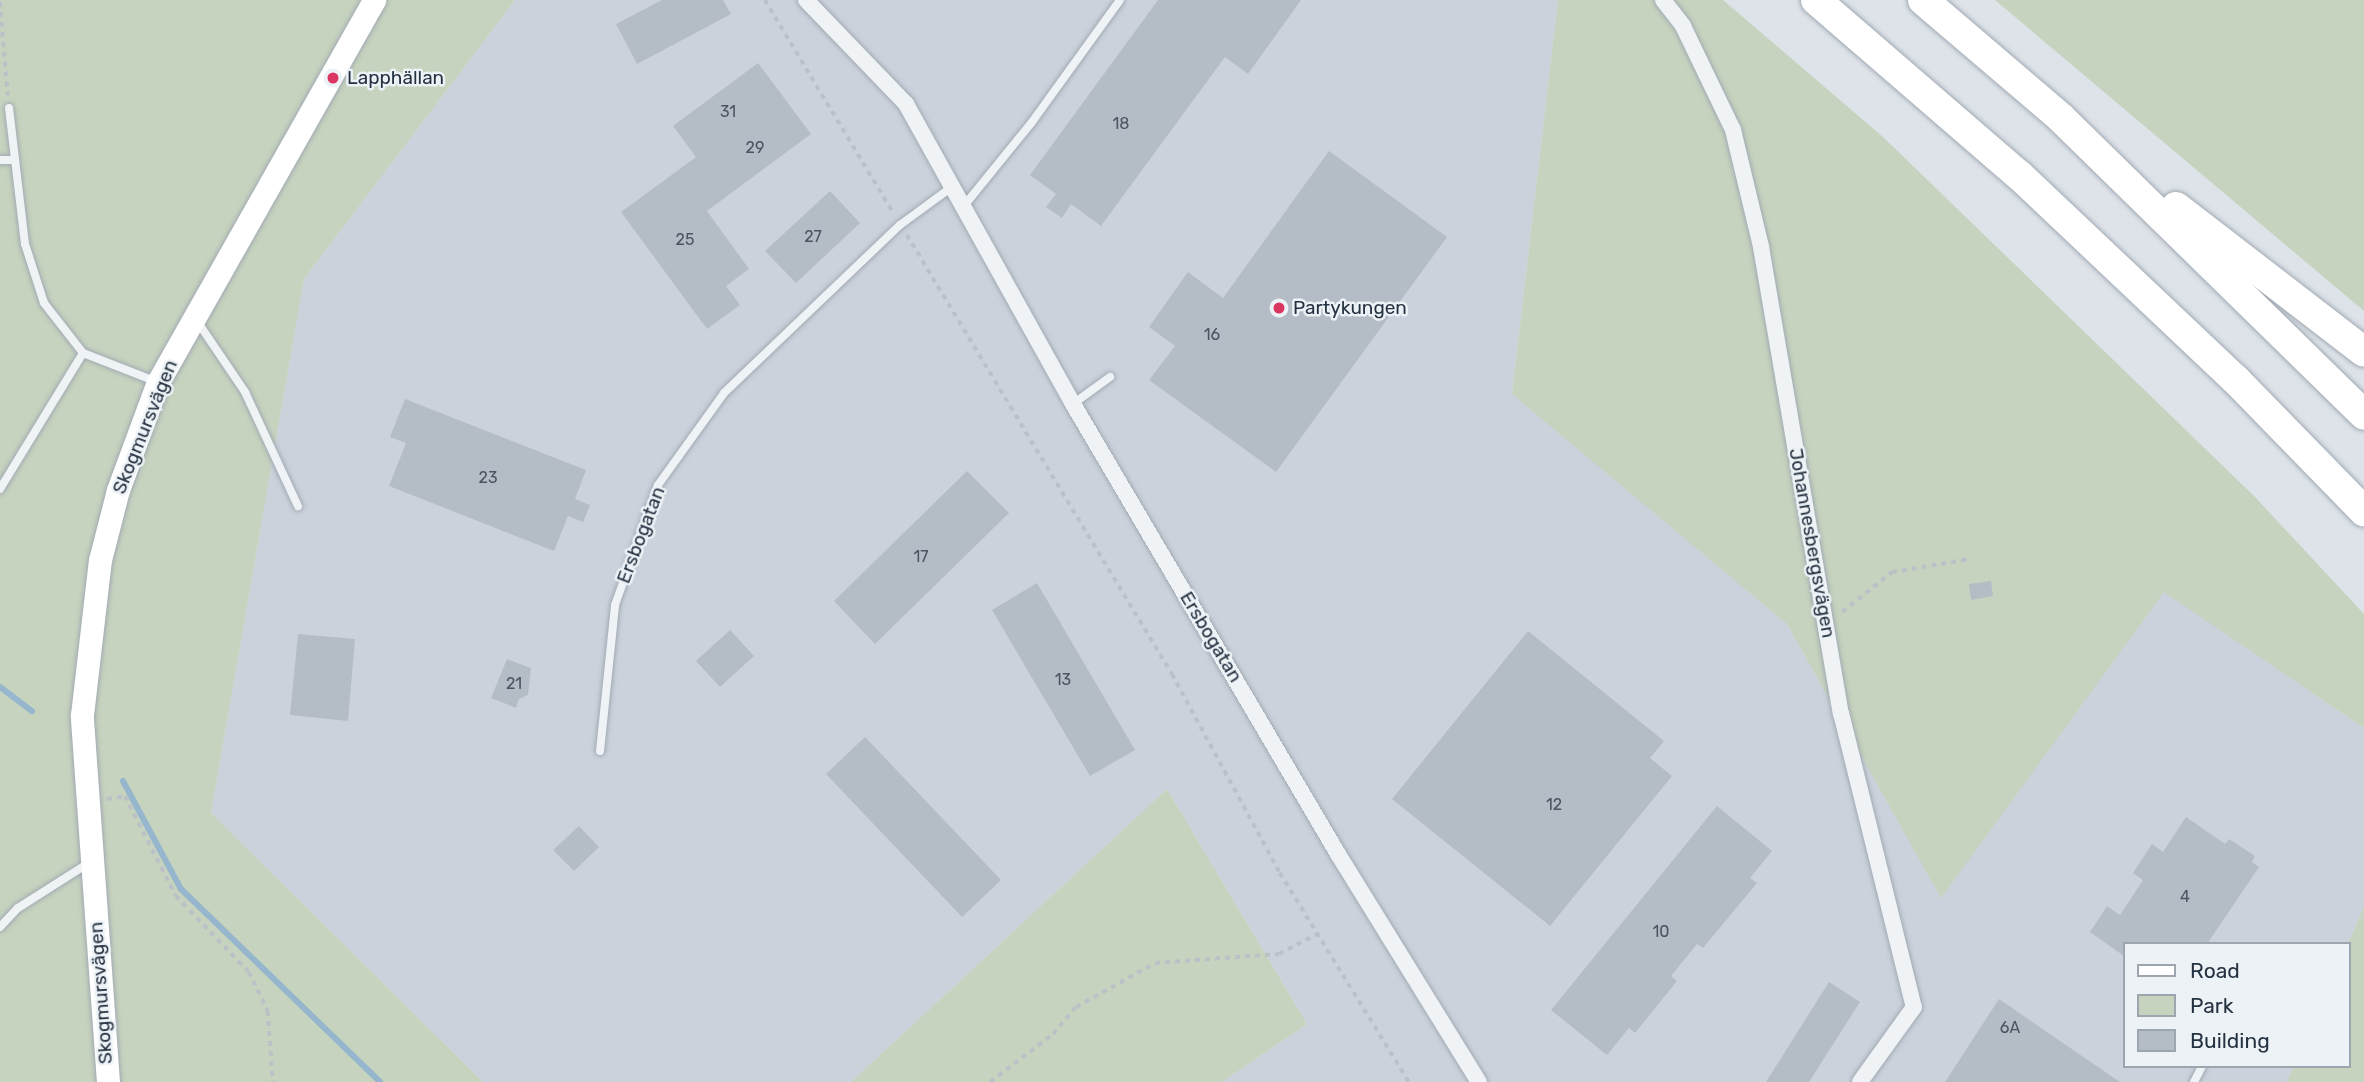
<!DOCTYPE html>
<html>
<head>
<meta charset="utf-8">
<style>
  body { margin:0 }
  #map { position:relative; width:2364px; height:1082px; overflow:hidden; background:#dde3e9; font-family:Rubik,sans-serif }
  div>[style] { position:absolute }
  .built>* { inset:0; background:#cbd2db }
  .green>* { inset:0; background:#c6d3be }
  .stream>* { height:6px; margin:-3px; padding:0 3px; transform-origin:3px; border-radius:3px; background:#95b6cc }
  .building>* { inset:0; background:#b4bdc6 }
  .path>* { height:3.5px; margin-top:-1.75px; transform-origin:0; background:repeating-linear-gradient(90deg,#bbc1c7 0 5px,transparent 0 10px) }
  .roads { filter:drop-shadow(0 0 2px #a2aab3) drop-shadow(0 0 2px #a2aab3) }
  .lane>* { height:8px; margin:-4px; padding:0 4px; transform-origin:4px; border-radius:4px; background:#f0f3f6 }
  .street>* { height:16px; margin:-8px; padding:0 8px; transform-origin:8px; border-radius:8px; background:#f0f3f6 }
  .secondary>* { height:23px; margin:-11.5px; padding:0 11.5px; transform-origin:11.5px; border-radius:11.5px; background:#fff }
  .highway>* { height:30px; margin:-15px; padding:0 15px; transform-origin:15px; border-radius:15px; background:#fff }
  .dots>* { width:19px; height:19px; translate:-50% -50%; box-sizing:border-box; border:4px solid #edf2f6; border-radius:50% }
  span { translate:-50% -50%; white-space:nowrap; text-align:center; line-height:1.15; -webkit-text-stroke:5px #edf2f6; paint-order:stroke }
  .number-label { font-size:16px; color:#495562 }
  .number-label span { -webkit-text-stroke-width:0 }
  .poi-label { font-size:19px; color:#253241 }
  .left { translate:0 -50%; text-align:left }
  .street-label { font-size:19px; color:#253241 }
  .legend { position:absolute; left:2123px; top:942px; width:228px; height:126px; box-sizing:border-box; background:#edf2f6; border:2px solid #9da5ae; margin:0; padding:9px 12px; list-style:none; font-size:21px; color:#253241 }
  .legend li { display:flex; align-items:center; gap:14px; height:35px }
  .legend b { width:35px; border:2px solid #9da5ae }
</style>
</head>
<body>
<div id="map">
  <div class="built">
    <div style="clip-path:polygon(515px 0,1558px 0,1512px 393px,1787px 624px,1941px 897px,2164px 591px,2364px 728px,2364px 906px,2348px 944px,2124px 944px,2124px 1066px,2294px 1066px,2287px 1082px,1222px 1082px,1307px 1024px,1167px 789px,851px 1082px,483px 1082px,211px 813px,304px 279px)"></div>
  </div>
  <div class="green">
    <div style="clip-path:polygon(0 0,515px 0,304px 279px,211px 813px,483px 1082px,0 1082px)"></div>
    <div style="clip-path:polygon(1558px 0,1723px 0,1883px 137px,2254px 496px,2364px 614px,2364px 728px,2164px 592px,1941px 898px,1787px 624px,1512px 394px)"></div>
    <div style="clip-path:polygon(1995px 0,2364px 0,2364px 311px)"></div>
    <div style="clip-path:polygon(1167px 789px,1307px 1024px,1222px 1082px,851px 1082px)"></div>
    <div style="clip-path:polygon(2364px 906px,2364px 1082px,2287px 1082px,2294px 1066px,2348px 1066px,2348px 944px)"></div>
  </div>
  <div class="stream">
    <div style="left:0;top:687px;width:40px;rotate:37deg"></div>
    <div style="left:123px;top:781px;width:123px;rotate:61.8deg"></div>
    <div style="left:181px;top:889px;width:277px;rotate:44.1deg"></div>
  </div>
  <div class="building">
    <div style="clip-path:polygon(662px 0,723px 0,731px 14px,637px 64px,616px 24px)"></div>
    <div style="clip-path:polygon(1158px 0,1301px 0,1248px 74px,1225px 57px,1101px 226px,1071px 204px,1062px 218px,1046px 207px,1056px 194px,1030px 175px)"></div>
    <div style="clip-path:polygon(758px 63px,811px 134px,707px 211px,749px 269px,726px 286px,740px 305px,707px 329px,621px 212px,696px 157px,673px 126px)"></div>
    <div style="clip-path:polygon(1329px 151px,1447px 237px,1276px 472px,1149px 380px,1175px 346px,1149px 327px,1188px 272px,1223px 298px)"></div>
    <div style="clip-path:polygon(830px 191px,860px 223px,796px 283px,765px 251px)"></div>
    <div style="clip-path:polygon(405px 399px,586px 470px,575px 499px,590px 505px,583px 522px,568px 516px,554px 551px,389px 486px,406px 443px,390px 437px)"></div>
    <div style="clip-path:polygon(967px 471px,1009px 513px,875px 644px,834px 601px)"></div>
    <div style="clip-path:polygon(1991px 581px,1993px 596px,1971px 600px,1969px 584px)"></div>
    <div style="clip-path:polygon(1037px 583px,1135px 750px,1090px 776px,992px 610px)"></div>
    <div style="clip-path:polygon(730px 630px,754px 656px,720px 687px,696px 661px)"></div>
    <div style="clip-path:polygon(1528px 631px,1664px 741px,1650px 758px,1672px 776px,1550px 926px,1392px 799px)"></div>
    <div style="clip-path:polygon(298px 634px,355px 639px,348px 721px,290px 715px)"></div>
    <div style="clip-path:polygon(507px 659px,531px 668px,528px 695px,519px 699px,516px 708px,491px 698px)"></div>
    <div style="clip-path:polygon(865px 737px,1001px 880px,962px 917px,826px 774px)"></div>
    <div style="clip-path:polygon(1717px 806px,1772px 851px,1750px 878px,1757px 883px,1703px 948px,1697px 944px,1671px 976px,1677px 981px,1635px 1033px,1629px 1028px,1607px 1055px,1551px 1010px)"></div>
    <div style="clip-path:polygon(2186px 817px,2225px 844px,2229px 839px,2255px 856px,2252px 862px,2259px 867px,2207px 944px,2124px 944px,2124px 956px,2090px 932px,2107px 906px,2120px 915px,2143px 880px,2133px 873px,2152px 844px,2163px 852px)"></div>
    <div style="clip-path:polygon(579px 826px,599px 847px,574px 871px,553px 850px)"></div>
    <div style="clip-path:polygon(1829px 982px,1860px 1002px,1809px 1082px,1766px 1082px)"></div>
    <div style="clip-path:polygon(1999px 999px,2120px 1082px,1945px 1082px)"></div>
  </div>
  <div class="path">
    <div style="left:765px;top:0;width:250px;rotate:58.9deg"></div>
    <div style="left:0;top:2px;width:94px;rotate:85.1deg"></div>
    <div style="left:907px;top:235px;width:513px;rotate:58.88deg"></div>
    <div style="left:1172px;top:674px;width:226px;rotate:61.5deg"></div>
    <div style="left:1280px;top:873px;width:246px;rotate:58.3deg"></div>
    <div style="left:1842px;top:612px;width:64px;rotate:-38.7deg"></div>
    <div style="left:1892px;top:572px;width:79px;rotate:-9.5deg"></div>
    <div style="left:107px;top:799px;width:18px;rotate:-9deg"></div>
    <div style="left:125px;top:796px;width:112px;rotate:63deg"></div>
    <div style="left:176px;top:896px;width:105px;rotate:46.2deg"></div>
    <div style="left:249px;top:972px;width:43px;rotate:64deg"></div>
    <div style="left:268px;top:1011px;width:71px;rotate:86deg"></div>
    <div style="left:990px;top:1082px;width:79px;rotate:-37.3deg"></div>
    <div style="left:1053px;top:1034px;width:35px;rotate:-50deg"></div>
    <div style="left:1076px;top:1007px;width:90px;rotate:-29.1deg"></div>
    <div style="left:1155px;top:963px;width:124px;rotate:-4.2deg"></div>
    <div style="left:1279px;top:954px;width:43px;rotate:-27.8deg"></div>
  </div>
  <div class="roads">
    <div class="lane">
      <div style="left:9px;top:108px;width:137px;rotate:83.3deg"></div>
      <div style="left:25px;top:244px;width:62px;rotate:72.1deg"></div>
      <div style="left:44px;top:303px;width:63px;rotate:52deg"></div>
      <div style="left:83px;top:353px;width:77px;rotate:21.3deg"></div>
      <div style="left:0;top:160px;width:15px"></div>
      <div style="left:963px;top:207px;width:109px;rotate:-50.9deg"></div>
      <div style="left:1032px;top:122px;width:150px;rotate:-54.2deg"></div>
      <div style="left:197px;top:321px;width:86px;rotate:55.9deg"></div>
      <div style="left:245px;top:392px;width:126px;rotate:65.1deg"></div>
      <div style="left:1073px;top:404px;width:46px;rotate:-36.1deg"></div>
      <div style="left:0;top:489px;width:159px;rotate:-58.6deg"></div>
      <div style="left:600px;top:751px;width:147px;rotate:-84.1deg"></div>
      <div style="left:615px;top:605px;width:127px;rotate:-70.3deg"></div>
      <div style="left:658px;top:485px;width:113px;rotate:-54.3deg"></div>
      <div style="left:724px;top:393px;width:243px;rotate:-43.7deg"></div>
      <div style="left:900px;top:225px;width:64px;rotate:-36.2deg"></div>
      <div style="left:0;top:927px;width:26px;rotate:-47deg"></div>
      <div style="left:18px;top:908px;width:84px;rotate:-32.4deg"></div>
      <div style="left:2194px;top:1082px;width:18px;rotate:-63deg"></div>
    </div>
    <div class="street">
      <div style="left:806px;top:0;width:144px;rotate:46.1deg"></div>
      <div style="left:906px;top:104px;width:343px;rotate:60.9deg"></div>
      <div style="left:1073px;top:404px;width:522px;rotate:59.51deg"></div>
      <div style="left:1338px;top:854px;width:268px;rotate:58.3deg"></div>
      <div style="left:1663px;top:0;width:33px;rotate:52deg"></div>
      <div style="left:1683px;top:26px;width:115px;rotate:64.3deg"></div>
      <div style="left:1733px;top:130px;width:120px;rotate:76.5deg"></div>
      <div style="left:1761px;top:247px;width:473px;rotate:80.3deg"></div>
      <div style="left:1841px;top:713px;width:303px;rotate:76.1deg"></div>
      <div style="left:1914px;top:1007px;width:92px;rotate:125.8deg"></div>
    </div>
    <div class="secondary">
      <div style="left:108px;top:1082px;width:368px;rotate:-94.1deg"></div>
      <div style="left:82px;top:715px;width:156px;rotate:-83.4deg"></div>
      <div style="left:100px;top:560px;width:72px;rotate:-75.6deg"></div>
      <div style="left:118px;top:490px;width:115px;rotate:-69.7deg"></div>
      <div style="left:158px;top:382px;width:439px;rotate:-60.5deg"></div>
    </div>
    <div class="highway">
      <div style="left:1816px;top:0;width:269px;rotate:40.8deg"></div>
      <div style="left:2020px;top:176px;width:296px;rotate:43.4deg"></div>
      <div style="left:2235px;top:379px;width:185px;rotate:45.7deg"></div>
      <div style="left:1923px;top:0;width:182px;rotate:40.5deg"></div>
      <div style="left:2061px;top:118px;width:424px;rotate:44.4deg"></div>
      <div style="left:2176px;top:207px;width:237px;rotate:37.6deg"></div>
    </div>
  </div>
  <div class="dots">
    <div style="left:333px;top:78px;background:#da3661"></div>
    <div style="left:1279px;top:308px;background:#da3661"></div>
  </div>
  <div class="number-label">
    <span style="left:728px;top:112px">31</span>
    <span style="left:1121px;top:124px">18</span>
    <span style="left:755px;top:148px">29</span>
    <span style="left:813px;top:237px">27</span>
    <span style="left:685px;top:240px">25</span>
    <span style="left:1212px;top:335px">16</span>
    <span style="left:488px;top:478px">23</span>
    <span style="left:921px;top:557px">17</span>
    <span style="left:1063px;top:680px">13</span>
    <span style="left:514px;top:684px">21</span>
    <span style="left:1554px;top:805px">12</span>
    <span style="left:2185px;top:897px">4</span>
    <span style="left:1661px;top:932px">10</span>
    <span style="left:2010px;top:1028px">6A</span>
  </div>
  <div class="poi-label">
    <span class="left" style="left:347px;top:78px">Lapphällan</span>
    <span class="left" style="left:1293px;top:308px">Partykungen</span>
  </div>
  <div class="street-label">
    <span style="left:145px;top:427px;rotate:-68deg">Skogmursvägen</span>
    <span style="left:641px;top:535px;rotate:-69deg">Ersbogatan</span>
    <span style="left:1812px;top:543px;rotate:80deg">Johannesbergsvägen</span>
    <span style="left:1211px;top:637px;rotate:59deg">Ersbogatan</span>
    <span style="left:101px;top:993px;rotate:-94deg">Skogmursvägen</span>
  </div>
  <ul class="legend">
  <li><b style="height:9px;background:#fff"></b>Road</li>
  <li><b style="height:19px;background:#c6d3be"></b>Park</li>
  <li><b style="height:19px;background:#b4bdc6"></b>Building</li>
  </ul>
</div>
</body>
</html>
